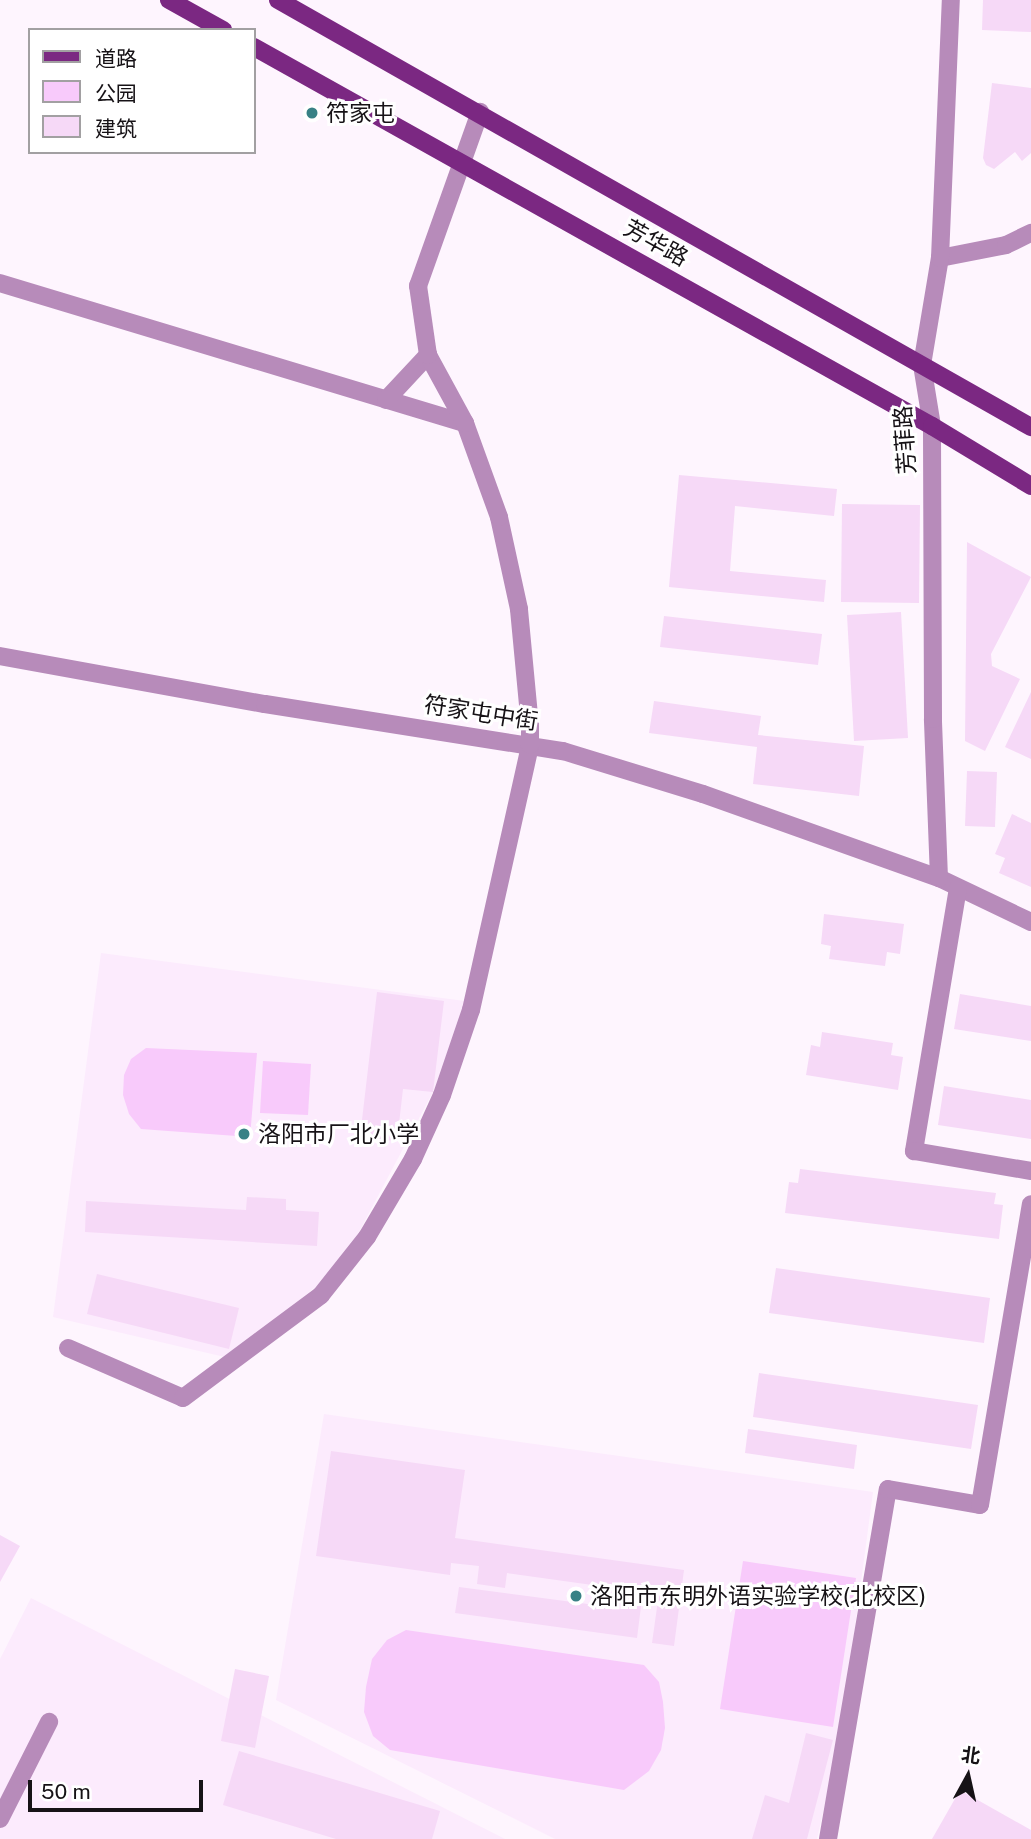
<!DOCTYPE html>
<html>
<head>
<meta charset="utf-8">
<style>
  body { margin:0 }
  #map { position:relative; width:1031px; height:1839px; overflow:hidden; background:#fef5fe; font-family:"Public Sans","Noto Sans SC",sans-serif }
  div>[style] { position:absolute }
  .built>* { inset:0; background:#fcebfd }
  .green>* { inset:0; background:#f8cafb }
  .building>* { inset:0; background:#f6d9f7 }
  .minor>* { height:18px; margin:-9px; padding:0 9px; transform-origin:9px; border-radius:9px; background:#b78bba }
  .major>* { height:18px; margin:-9px; padding:0 9px; transform-origin:9px; border-radius:9px; background:#7b2882 }
  .dots>* { width:19px; height:19px; translate:-50% -50%; box-sizing:border-box; border:4px solid #fff; border-radius:50% }
  span { translate:-50% -50%; white-space:nowrap; text-align:center; line-height:1.15; -webkit-text-stroke:6px #fff; paint-order:stroke }
  .poi-label { font-size:23px; color:#161216 }
  .left { translate:0 -50%; text-align:left }
  .street-label { font-size:23px; color:#161216 }
  .legend { position:absolute; left:28px; top:28px; width:228px; height:126px; box-sizing:border-box; background:#fff; border:2px solid #a2a0a2; margin:0; padding:9px 12px; list-style:none; font-size:21px; color:#161216 }
  .legend li { display:flex; align-items:center; gap:14px; height:35px }
  .legend b { width:35px; border:2px solid #a2a0a2 }
  .north { position:absolute; left:933px; top:1741px; width:70px; height:70px; -webkit-text-stroke:5px #fff; paint-order:stroke; rotate:8deg; font-size:19px; font-weight:700; line-height:28px; text-align:center; color:#161216 }
  .north::after { content:''; display:block; margin:auto; width:24px; height:32px; background:#161216; clip-path:polygon(50% 0,100% 100%,50% 72%,0 100%) }
  .scale { position:absolute; left:28px; top:1780px; width:175px; height:32px; box-sizing:border-box; border:4px solid #161216; border-top:0; padding-left:9px; font-size:21px; line-height:24px; white-space:nowrap; color:#161216; -webkit-text-stroke:5px #fff; paint-order:stroke }
</style>
</head>
<body>
<div id="map">
  <div class="built">
    <div style="clip-path:polygon(101px 953px,480px 1003px,341px 1266px,229px 1358px,53px 1317px)"></div>
    <div style="clip-path:polygon(324px 1414px,873px 1492px,841px 1732px,817px 1839px,555px 1839px,276px 1700px)"></div>
    <div style="clip-path:polygon(31px 1598px,505px 1839px,0 1839px,0 1659px)"></div>
  </div>
  <div class="green">
    <div style="clip-path:polygon(146px 1048px,257px 1053px,250px 1137px,141px 1129px,129px 1114px,123px 1095px,124px 1075px,131px 1059px)"></div>
    <div style="clip-path:polygon(263px 1061px,311px 1064px,308px 1115px,260px 1113px)"></div>
    <div style="clip-path:polygon(743px 1561px,856px 1578px,833px 1727px,720px 1709px)"></div>
    <div style="clip-path:polygon(406px 1630px,644px 1665px,659px 1682px,663px 1702px,665px 1728px,661px 1750px,649px 1771px,624px 1790px,390px 1750px,373px 1736px,364px 1712px,366px 1687px,372px 1659px,387px 1640px)"></div>
  </div>
  <div class="building">
    <div style="clip-path:polygon(983px 0,1031px 0,1031px 32px,982px 30px)"></div>
    <div style="clip-path:polygon(992px 83px,1031px 88px,1031px 153px,1022px 161px,1015px 152px,994px 169px,986px 165px,983px 158px)"></div>
    <div style="clip-path:polygon(679px 475px,837px 489px,834px 516px,735px 506px,730px 571px,826px 580px,824px 602px,669px 587px)"></div>
    <div style="clip-path:polygon(842px 504px,920px 505px,919px 603px,841px 602px)"></div>
    <div style="clip-path:polygon(967px 542px,1031px 577px,991px 654px,992px 666px,1020px 679px,985px 751px,965px 741px)"></div>
    <div style="clip-path:polygon(901px 612px,908px 738px,854px 741px,847px 615px)"></div>
    <div style="clip-path:polygon(664px 616px,822px 634px,818px 665px,660px 647px)"></div>
    <div style="clip-path:polygon(1031px 692px,1031px 759px,1005px 747px)"></div>
    <div style="clip-path:polygon(654px 701px,761px 716px,758px 735px,864px 746px,859px 796px,753px 784px,757px 747px,649px 733px)"></div>
    <div style="clip-path:polygon(967px 771px,997px 772px,995px 827px,965px 826px)"></div>
    <div style="clip-path:polygon(1012px 814px,1031px 823px,1031px 887px,999px 873px,1005px 858px,995px 854px)"></div>
    <div style="clip-path:polygon(824px 914px,904px 924px,900px 954px,887px 952px,885px 966px,829px 959px,831px 946px,821px 944px)"></div>
    <div style="clip-path:polygon(377px 992px,444px 1001px,433px 1092px,403px 1089px,397px 1141px,360px 1137px)"></div>
    <div style="clip-path:polygon(960px 994px,1031px 1006px,1031px 1041px,954px 1029px)"></div>
    <div style="clip-path:polygon(822px 1032px,893px 1043px,891px 1055px,903px 1057px,898px 1090px,806px 1075px,811px 1045px,820px 1047px)"></div>
    <div style="clip-path:polygon(944px 1086px,1031px 1100px,1031px 1139px,938px 1125px)"></div>
    <div style="clip-path:polygon(800px 1169px,996px 1193px,994px 1204px,1003px 1205px,999px 1239px,785px 1213px,789px 1182px,798px 1183px)"></div>
    <div style="clip-path:polygon(247px 1197px,286px 1199px,286px 1210px,319px 1212px,317px 1246px,85px 1232px,86px 1201px,246px 1210px)"></div>
    <div style="clip-path:polygon(776px 1268px,990px 1298px,984px 1343px,769px 1313px)"></div>
    <div style="clip-path:polygon(97px 1274px,239px 1308px,229px 1349px,87px 1314px)"></div>
    <div style="clip-path:polygon(759px 1373px,978px 1405px,971px 1449px,753px 1417px)"></div>
    <div style="clip-path:polygon(748px 1429px,857px 1445px,854px 1469px,745px 1453px)"></div>
    <div style="clip-path:polygon(331px 1451px,465px 1470px,455px 1538px,684px 1570px,674px 1646px,652px 1643px,659px 1593px,643px 1591px,637px 1638px,455px 1613px,459px 1587px,618px 1608px,621px 1589px,507px 1573px,505px 1588px,477px 1584px,479px 1566px,451px 1563px,450px 1575px,316px 1556px)"></div>
    <div style="clip-path:polygon(0 1535px,20px 1546px,0 1582px)"></div>
    <div style="clip-path:polygon(235px 1669px,269px 1676px,255px 1748px,221px 1741px)"></div>
    <div style="clip-path:polygon(806px 1733px,833px 1740px,807px 1839px,752px 1839px,765px 1795px,789px 1803px)"></div>
    <div style="clip-path:polygon(239px 1751px,440px 1811px,432px 1839px,336px 1839px,223px 1805px)"></div>
    <div style="clip-path:polygon(960px 1790px,1031px 1830px,1031px 1839px,932px 1839px)"></div>
  </div>
  <div class="minor">
    <div style="left:940px;top:258px;width:67px;rotate:-11.1deg"></div>
    <div style="left:1006px;top:245px;width:28px;rotate:-26deg"></div>
    <div style="left:0;top:283px;width:486px;rotate:16.8deg"></div>
    <div style="left:386px;top:400px;width:62px;rotate:-47deg"></div>
    <div style="left:0;top:656px;width:269px;rotate:10.3deg"></div>
    <div style="left:265px;top:704px;width:302px;rotate:9deg"></div>
    <div style="left:563px;top:751px;width:146px;rotate:17.1deg"></div>
    <div style="left:703px;top:794px;width:251px;rotate:19.6deg"></div>
    <div style="left:939px;top:878px;width:102px;rotate:25.6deg"></div>
    <div style="left:939px;top:878px;width:159px;rotate:-92.2deg"></div>
    <div style="left:933px;top:719px;width:293px;rotate:-90.2deg"></div>
    <div style="left:932px;top:426px;width:62px;rotate:-99.3deg"></div>
    <div style="left:922px;top:365px;width:109px;rotate:-80.5deg"></div>
    <div style="left:940px;top:258px;width:258px;rotate:-87.6deg"></div>
    <div style="left:958px;top:888px;width:267px;rotate:99.5deg"></div>
    <div style="left:914px;top:1151px;width:119px;rotate:9.7deg"></div>
    <div style="left:68px;top:1348px;width:125px;rotate:23.5deg"></div>
    <div style="left:183px;top:1398px;width:172px;rotate:-36.7deg"></div>
    <div style="left:321px;top:1295px;width:74px;rotate:-51.6deg"></div>
    <div style="left:367px;top:1237px;width:91px;rotate:-59.5deg"></div>
    <div style="left:413px;top:1159px;width:70px;rotate:-65.6deg"></div>
    <div style="left:442px;top:1095px;width:90px;rotate:-71.2deg"></div>
    <div style="left:471px;top:1010px;width:271px;rotate:-77.4deg"></div>
    <div style="left:530px;top:745px;width:19px;rotate:-90deg"></div>
    <div style="left:530px;top:726px;width:118px;rotate:-95.4deg"></div>
    <div style="left:519px;top:609px;width:94px;rotate:-102.3deg"></div>
    <div style="left:499px;top:517px;width:100px;rotate:-109.9deg"></div>
    <div style="left:465px;top:423px;width:77px;rotate:-118.6deg"></div>
    <div style="left:428px;top:355px;width:70px;rotate:-98.2deg"></div>
    <div style="left:418px;top:286px;width:185px;rotate:-70.4deg"></div>
    <div style="left:0;top:1819px;width:109px;rotate:-63.2deg"></div>
    <div style="left:828px;top:1839px;width:355px;rotate:-80.3deg"></div>
    <div style="left:888px;top:1489px;width:93px;rotate:9.9deg"></div>
    <div style="left:980px;top:1505px;width:305px;rotate:-80.4deg"></div>
  </div>
  <div class="major">
    <div style="left:169px;top:0;width:62px;rotate:29.1deg"></div>
    <div style="left:278px;top:0;width:866px;rotate:29.56deg"></div>
    <div style="left:254px;top:47px;width:777px;rotate:29.21deg"></div>
    <div style="left:932px;top:426px;width:116px;rotate:31.2deg"></div>
  </div>
  <div class="dots">
    <div style="left:312px;top:113px;background:#388185"></div>
    <div style="left:244px;top:1134px;background:#388185"></div>
    <div style="left:576px;top:1596px;background:#388185"></div>
  </div>
  <div class="poi-label">
    <span class="left" style="left:326px;top:113px">符家屯</span>
    <span class="left" style="left:258px;top:1134px">洛阳市厂北小学</span>
    <span class="left" style="left:590px;top:1596px">洛阳市东明外语实验学校(北校区)</span>
  </div>
  <div class="street-label">
    <span style="left:656px;top:243px;rotate:29deg">芳华路</span>
    <span style="left:905px;top:440px;rotate:-94deg">芳菲路</span>
    <span style="left:481px;top:713px;rotate:9deg">符家屯中街</span>
  </div>
  <ul class="legend">
  <li><b style="height:9px;background:#7b2882"></b>道路</li>
  <li><b style="height:19px;background:#f8cafb"></b>公园</li>
  <li><b style="height:19px;background:#f6d9f7"></b>建筑</li>
  </ul>
  <div class="north">北</div>
  <div class="scale">50 m</div>
</div>
</body>
</html>
